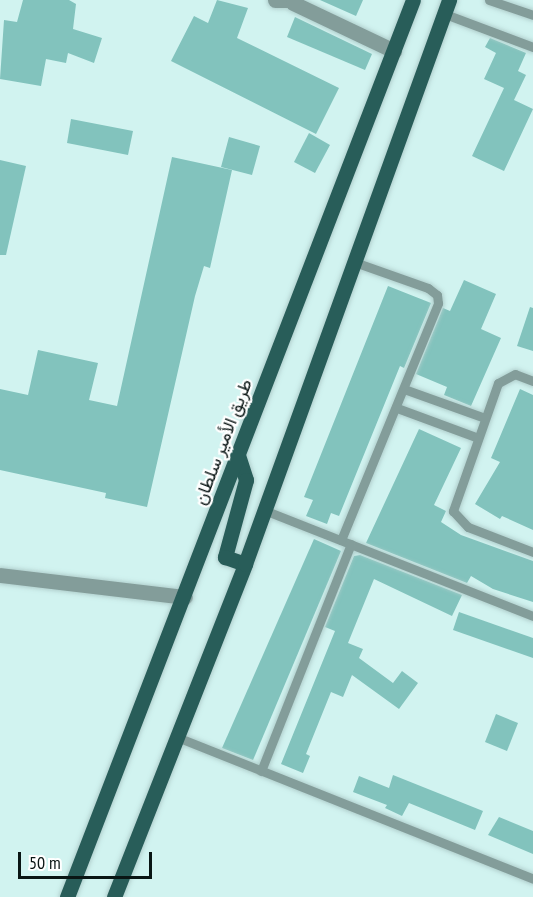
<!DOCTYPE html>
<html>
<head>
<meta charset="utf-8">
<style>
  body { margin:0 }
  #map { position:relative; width:533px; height:897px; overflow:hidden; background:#d1f3f0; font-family:"PT Sans Narrow",Vazirmatn,sans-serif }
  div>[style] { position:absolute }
  .building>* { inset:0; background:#82c3bd }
  .roads { filter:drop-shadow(0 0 2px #b1cfcd) drop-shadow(0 0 2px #b1cfcd) }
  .service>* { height:9px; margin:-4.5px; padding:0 4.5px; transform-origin:4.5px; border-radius:4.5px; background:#839d9a }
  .minor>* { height:15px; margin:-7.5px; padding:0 7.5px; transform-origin:7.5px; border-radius:7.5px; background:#839d9a }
  .primary>* { height:15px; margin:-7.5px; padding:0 7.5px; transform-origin:7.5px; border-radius:7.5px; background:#285d59 }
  span { translate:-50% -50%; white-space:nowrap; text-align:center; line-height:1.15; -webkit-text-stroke:4.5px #fff; paint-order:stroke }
  .street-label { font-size:18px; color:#091514 }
  .scale { position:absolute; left:18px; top:852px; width:134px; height:27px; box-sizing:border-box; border:3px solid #091514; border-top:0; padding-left:8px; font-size:18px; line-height:21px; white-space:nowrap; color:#091514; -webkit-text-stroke:4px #fff; paint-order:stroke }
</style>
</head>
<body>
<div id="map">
  <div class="building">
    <div style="clip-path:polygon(23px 0,69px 0,76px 4px,73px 29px,102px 38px,94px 63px,68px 53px,66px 63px,46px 59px,41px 86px,0 79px,4px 20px,17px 22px)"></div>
    <div style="clip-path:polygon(217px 0,248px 8px,237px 38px,339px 88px,316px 134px,171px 61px,194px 16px,208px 23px)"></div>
    <div style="clip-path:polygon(320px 0,363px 0,356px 16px)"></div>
    <div style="clip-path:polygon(295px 17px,372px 54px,365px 70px,287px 37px)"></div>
    <div style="clip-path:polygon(490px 38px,526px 53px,518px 71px,526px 75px,514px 100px,533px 109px,504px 171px,472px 156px,504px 88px,484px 79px,496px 53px,485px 47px)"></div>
    <div style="clip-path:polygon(71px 119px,133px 131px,128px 155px,67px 143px)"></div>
    <div style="clip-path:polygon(309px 133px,330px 145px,315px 173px,294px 162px)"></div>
    <div style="clip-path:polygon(229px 137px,260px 146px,252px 175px,221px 167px)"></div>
    <div style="clip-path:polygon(172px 157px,232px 170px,210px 268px,204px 266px,195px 296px,147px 507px,105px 498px,106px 493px,0 470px,0 389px,28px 395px,38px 350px,98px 363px,89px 400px,117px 406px)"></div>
    <div style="clip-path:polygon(0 160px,26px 166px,6px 255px,0 255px)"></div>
    <div style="clip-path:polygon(464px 280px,496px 294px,481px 329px,501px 338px,471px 406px,444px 395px,447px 387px,416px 374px,443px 308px,450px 311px)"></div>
    <div style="clip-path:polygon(388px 286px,431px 303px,404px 368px,400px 366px,339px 516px,331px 513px,327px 524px,306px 516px,313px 500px,304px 497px)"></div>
    <div style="clip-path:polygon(530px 307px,533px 308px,533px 351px,517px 346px)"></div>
    <div style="clip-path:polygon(520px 389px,533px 395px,533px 530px,502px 516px,500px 519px,475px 504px,500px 462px,491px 458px)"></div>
    <div style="clip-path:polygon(419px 429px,461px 448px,434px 505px,446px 511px,441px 522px,461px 535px,533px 561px,533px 602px,493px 589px,471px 576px,467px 583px,366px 543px)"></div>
    <div style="clip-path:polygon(314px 539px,341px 551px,253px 760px,222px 748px)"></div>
    <div style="clip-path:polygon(360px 555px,462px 595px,452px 616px,374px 579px,348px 643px,363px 649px,359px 658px,393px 683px,402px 671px,418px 683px,399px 709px,352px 675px,343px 697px,331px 692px,306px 754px,310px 756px,303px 773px,281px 764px,335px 631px,325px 627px,354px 556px)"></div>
    <div style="clip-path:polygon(459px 612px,533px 638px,533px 658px,453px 630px)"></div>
    <div style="clip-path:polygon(496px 714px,518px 723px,507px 751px,485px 742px)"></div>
    <div style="clip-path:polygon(393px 775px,483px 811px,475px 830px,409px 803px,402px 816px,385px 808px,387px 805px,353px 792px,359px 776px,389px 788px)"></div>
    <div style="clip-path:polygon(499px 817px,533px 831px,533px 854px,488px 835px)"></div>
  </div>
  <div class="roads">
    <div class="service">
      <div style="left:489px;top:0;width:46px;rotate:18.8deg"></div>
      <div style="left:445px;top:14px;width:94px;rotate:20.6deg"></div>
      <div style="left:533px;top:381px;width:19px;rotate:-159deg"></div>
      <div style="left:515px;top:374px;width:19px;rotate:152deg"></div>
      <div style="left:498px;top:383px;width:136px;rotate:109.4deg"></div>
      <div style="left:453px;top:511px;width:22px;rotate:47deg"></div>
      <div style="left:468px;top:527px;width:70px;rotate:21deg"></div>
      <div style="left:404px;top:389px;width:86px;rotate:19.7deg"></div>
      <div style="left:397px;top:408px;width:86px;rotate:20.3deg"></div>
      <div style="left:264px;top:510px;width:289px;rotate:21.5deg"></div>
      <div style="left:341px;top:540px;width:256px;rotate:-67.7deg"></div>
      <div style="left:438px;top:303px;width:8px;rotate:-97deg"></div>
      <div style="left:437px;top:295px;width:11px;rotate:-142deg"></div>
      <div style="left:428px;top:288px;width:78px;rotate:-160.6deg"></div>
      <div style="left:177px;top:737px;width:383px;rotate:21.7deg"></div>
      <div style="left:261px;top:771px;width:244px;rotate:-68.4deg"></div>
    </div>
    <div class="minor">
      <div style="left:275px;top:0;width:20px"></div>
      <div style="left:293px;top:3px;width:112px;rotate:25.4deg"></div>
      <div style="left:0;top:575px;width:186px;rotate:6.8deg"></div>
    </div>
    <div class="primary">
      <div style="left:238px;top:455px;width:26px;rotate:72deg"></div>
      <div style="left:246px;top:480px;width:80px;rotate:105.3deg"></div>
      <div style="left:225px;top:557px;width:21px;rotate:19deg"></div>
      <div style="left:67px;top:897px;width:961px;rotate:-68.91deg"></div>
      <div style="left:114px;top:897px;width:358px;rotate:-68.5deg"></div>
      <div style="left:245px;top:564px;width:600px;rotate:-70.11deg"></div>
    </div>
  </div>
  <div class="street-label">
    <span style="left:223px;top:442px;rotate:-69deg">طريق الأمير سلطان</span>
  </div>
  <div class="scale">50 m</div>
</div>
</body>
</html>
